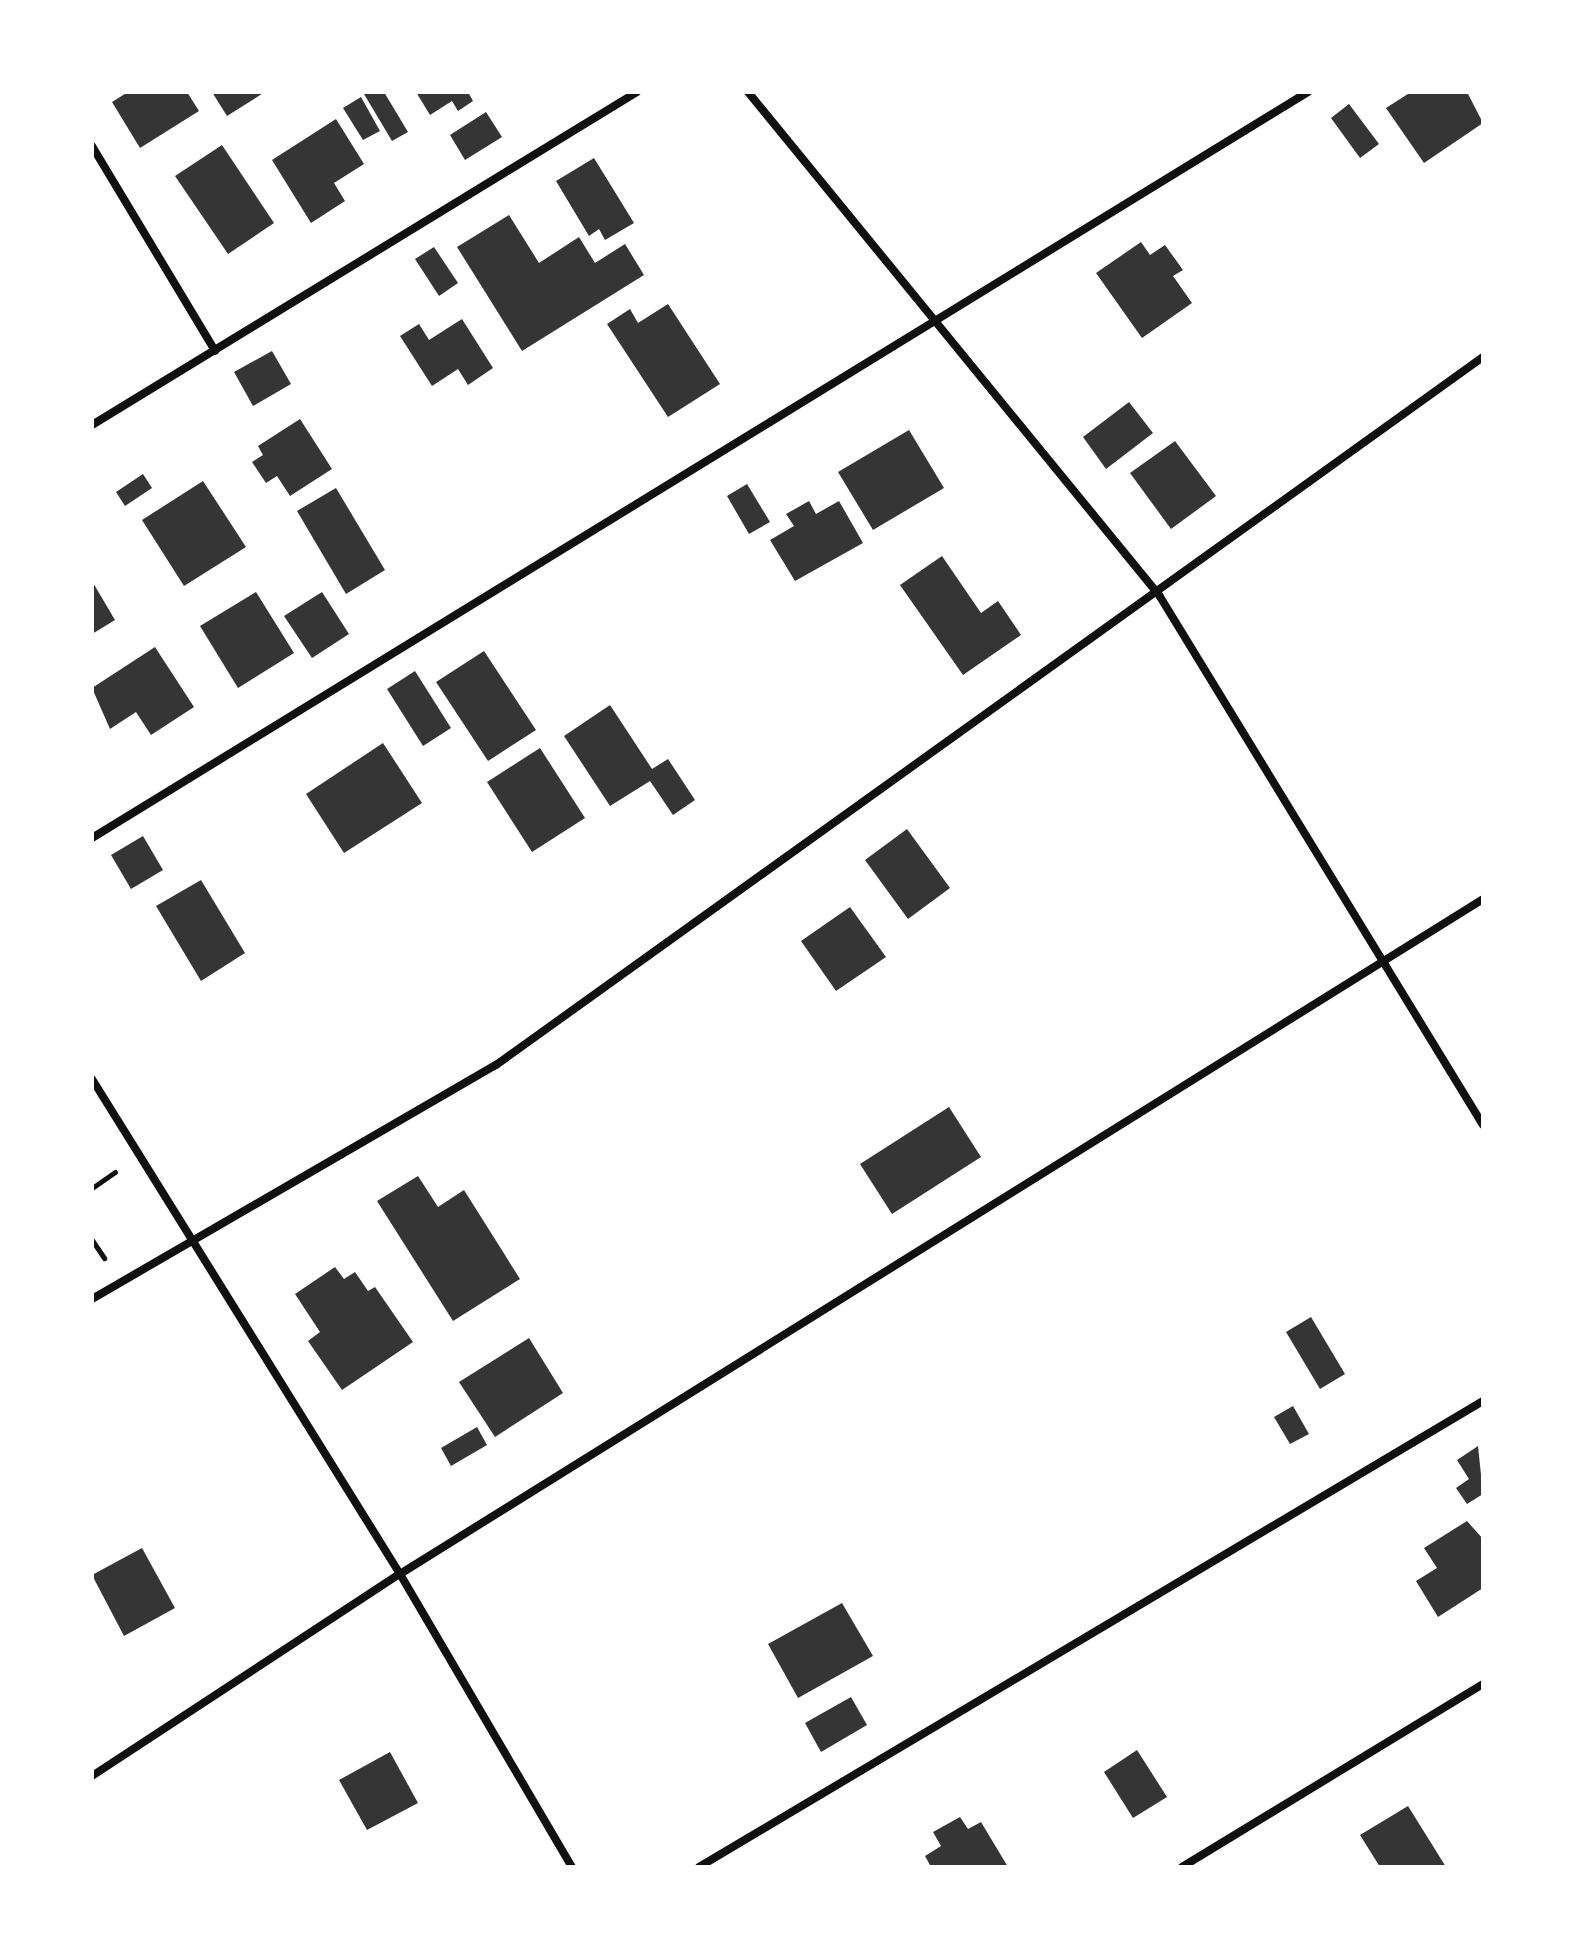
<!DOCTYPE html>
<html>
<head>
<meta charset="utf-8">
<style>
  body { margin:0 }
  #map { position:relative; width:1575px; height:1959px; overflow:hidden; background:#fff; font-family:Barlow,sans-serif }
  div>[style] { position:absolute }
  .building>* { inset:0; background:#353535 }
  .path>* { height:5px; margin:-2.5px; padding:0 2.5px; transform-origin:2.5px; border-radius:2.5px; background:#111 }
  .minor>* { height:8px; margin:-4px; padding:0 4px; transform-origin:4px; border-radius:4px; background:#111 }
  span { translate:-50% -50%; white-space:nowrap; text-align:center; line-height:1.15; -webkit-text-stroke:8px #fff; paint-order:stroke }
  .frame { position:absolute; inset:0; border:94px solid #fff; pointer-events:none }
</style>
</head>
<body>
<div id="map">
  <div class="building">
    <div style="clip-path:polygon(128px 92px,187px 92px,199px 111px,140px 148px,112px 102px)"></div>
    <div style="clip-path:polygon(212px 92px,265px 92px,227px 116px)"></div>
    <div style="clip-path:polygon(384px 92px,408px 132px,392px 141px,364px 94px)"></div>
    <div style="clip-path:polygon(416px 92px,468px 92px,473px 101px,458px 111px,452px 101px,430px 115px)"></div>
    <div style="clip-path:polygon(1411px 92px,1467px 92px,1483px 123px,1424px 163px,1386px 108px)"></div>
    <div style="clip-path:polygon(361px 97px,380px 131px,363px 140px,343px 108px)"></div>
    <div style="clip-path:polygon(1349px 104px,1379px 144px,1360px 158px,1331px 118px)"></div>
    <div style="clip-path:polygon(486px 112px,502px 137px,465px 160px,450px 135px)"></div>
    <div style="clip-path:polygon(336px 119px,364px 164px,334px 183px,345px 201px,311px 223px,272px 160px)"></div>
    <div style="clip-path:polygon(222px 145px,274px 223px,228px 254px,175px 176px)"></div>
    <div style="clip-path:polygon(594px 158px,634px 223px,605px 240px,599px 229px,589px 236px,556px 181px)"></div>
    <div style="clip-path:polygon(509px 215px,539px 263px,579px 237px,595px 263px,625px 244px,644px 275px,522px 351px,457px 247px)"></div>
    <div style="clip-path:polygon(1141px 242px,1150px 255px,1165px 245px,1183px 270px,1173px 276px,1192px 303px,1142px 338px,1096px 273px)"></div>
    <div style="clip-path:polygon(434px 247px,458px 283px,439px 296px,415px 259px)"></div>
    <div style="clip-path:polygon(668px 304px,720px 384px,668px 417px,607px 324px,630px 309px,638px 323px)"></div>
    <div style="clip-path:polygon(462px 319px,493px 368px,468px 385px,458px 369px,432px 386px,400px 336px,419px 324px,429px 340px)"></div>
    <div style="clip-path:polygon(272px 351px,291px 384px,253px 406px,234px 372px)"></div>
    <div style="clip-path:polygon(1129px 402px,1153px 433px,1106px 469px,1083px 437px)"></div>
    <div style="clip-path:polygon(300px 419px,332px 469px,290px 496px,277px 476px,266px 483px,252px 462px,263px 455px,258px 446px)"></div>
    <div style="clip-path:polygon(909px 430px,944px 488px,873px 530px,838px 472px)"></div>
    <div style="clip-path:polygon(1175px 441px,1216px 496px,1171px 529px,1130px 473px)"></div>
    <div style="clip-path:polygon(143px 474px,152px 488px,125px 506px,116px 492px)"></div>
    <div style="clip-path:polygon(203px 481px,246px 547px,184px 586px,142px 520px)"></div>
    <div style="clip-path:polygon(747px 484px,770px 522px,749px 534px,727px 496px)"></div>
    <div style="clip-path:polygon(336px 488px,385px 570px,346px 594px,297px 511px)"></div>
    <div style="clip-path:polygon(809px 501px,816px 514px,839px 501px,863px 543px,795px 581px,770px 540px,794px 526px,786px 514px)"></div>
    <div style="clip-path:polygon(942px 556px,981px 613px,998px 601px,1021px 635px,963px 675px,900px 585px)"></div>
    <div style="clip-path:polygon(92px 581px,115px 620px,92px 634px)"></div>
    <div style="clip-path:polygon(256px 592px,294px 653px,238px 688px,200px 626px)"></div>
    <div style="clip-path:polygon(322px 592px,349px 634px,312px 658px,284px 616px)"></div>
    <div style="clip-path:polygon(155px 647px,194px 707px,151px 735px,136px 712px,110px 729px,92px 688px)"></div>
    <div style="clip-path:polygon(484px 651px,536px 730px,488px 761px,436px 682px)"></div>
    <div style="clip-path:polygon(415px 671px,451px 728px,423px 746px,387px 689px)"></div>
    <div style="clip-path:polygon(610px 705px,652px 769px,668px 759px,695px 800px,673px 815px,650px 781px,610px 806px,564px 736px)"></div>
    <div style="clip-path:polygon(383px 743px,422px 803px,344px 853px,306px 794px)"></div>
    <div style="clip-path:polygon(540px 748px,585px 818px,532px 852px,487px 782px)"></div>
    <div style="clip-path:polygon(907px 829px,950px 888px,908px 919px,865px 860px)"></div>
    <div style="clip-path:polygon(143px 836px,163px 870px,131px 889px,111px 855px)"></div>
    <div style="clip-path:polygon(201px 880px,245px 953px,201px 981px,156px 906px)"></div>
    <div style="clip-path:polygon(850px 907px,886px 957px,836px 991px,801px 941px)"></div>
    <div style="clip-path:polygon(949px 1107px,981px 1157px,892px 1214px,860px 1164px)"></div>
    <div style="clip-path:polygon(418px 1176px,438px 1207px,464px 1190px,520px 1279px,453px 1321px,377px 1201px)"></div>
    <div style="clip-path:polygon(335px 1267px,344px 1279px,355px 1272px,368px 1291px,375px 1287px,413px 1342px,342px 1390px,308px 1341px,320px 1332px,295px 1294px)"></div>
    <div style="clip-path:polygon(1311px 1317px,1345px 1374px,1320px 1389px,1286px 1332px)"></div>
    <div style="clip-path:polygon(529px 1338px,563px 1393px,495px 1437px,459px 1382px)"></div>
    <div style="clip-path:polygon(1293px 1406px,1309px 1434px,1290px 1444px,1274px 1417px)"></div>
    <div style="clip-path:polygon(477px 1427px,487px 1445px,451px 1466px,441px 1448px)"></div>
    <div style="clip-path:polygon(1478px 1446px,1483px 1494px,1467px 1504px,1456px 1488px,1469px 1479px,1457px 1460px)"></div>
    <div style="clip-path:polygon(1467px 1521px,1483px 1539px,1483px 1588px,1438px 1617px,1416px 1581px,1437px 1568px,1424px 1548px)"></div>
    <div style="clip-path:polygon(142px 1548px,175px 1608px,124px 1636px,92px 1575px)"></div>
    <div style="clip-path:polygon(842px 1603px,873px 1656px,798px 1698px,768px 1644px)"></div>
    <div style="clip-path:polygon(851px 1697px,867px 1725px,821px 1752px,805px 1723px)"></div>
    <div style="clip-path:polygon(1137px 1750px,1167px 1797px,1133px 1818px,1104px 1772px)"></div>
    <div style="clip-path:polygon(390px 1752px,418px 1803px,367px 1830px,339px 1780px)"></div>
    <div style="clip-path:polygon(1408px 1806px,1446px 1867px,1380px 1867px,1360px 1835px)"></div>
    <div style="clip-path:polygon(960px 1817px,968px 1829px,981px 1822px,1008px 1867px,931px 1867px,925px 1856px,941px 1846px,933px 1832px)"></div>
  </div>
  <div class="path">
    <div style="left:92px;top:1188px;width:28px;rotate:-35deg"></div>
    <div style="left:92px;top:1240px;width:22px;rotate:56deg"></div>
  </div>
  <div class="minor">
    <div style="left:748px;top:92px;width:650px;rotate:50.75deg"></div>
    <div style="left:1159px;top:595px;width:621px;rotate:58.56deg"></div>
    <div style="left:92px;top:146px;width:239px;rotate:59deg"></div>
    <div style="left:92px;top:425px;width:639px;rotate:-31.43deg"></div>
    <div style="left:92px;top:838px;width:1427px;rotate:-31.53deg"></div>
    <div style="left:92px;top:1079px;width:583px;rotate:58.11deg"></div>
    <div style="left:400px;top:1574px;width:340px;rotate:59.6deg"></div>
    <div style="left:92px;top:1299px;width:467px;rotate:-30.1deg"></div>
    <div style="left:496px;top:1065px;width:1215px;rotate:-35.65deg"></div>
    <div style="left:92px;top:1776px;width:368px;rotate:-33.3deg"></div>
    <div style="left:400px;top:1574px;width:1276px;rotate:-31.93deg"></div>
    <div style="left:699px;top:1867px;width:912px;rotate:-30.73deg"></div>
    <div style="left:1182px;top:1867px;width:352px;rotate:-31.3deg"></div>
  </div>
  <div class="frame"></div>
</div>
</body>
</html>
